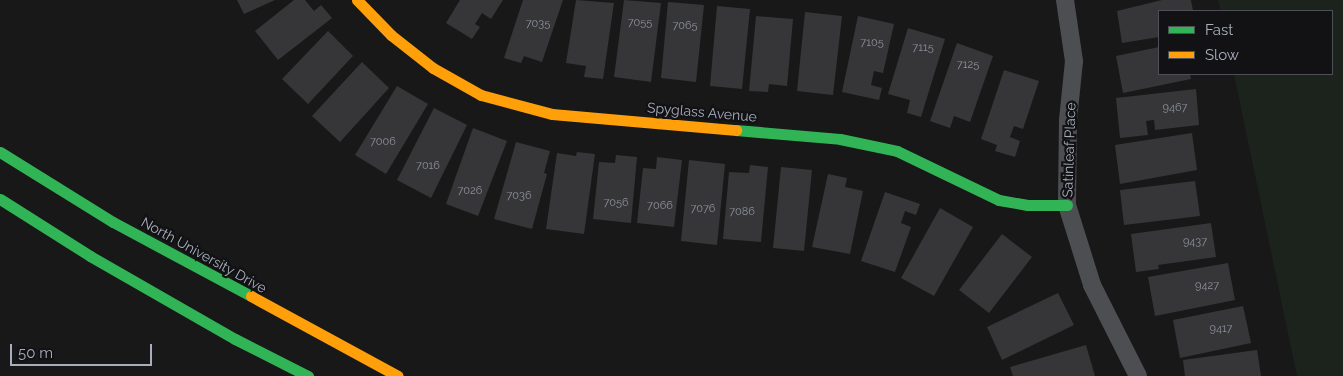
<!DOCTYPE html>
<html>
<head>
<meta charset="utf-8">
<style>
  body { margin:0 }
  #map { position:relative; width:1343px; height:376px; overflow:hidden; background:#181819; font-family:Raleway,sans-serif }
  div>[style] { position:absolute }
  .green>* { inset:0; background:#1c231d }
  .building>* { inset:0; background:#363638 }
  .street>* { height:18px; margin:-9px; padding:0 9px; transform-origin:9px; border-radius:9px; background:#4c4e52 }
  .fast>* { height:11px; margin:-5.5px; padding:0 5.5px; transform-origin:5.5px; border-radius:5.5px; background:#30b455 }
  .slow>* { height:11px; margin:-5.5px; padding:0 5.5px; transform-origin:5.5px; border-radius:5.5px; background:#ff9f0a }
  span { translate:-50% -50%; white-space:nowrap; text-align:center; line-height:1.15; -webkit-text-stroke:4.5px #121215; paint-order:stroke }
  .number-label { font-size:11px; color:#8c909a }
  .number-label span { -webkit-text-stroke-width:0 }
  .street-label { font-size:14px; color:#a8aebb }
  .legend { position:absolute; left:1158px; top:10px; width:175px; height:65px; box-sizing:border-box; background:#121215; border:1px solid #4e5057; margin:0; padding:6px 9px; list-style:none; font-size:15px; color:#a8aebb }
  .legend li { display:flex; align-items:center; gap:10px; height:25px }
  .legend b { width:25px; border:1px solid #4e5057 }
  .scale { position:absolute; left:10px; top:344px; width:142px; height:22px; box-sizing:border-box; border:2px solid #a8aebb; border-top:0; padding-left:6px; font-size:15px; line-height:18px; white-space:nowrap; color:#a8aebb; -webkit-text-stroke:4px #121215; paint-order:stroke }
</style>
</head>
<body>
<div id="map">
  <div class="green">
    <div style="clip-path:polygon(1218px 0,1343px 0,1343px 376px,1297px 376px,1234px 74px,1332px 74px,1332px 11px,1221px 11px)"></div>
  </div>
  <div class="building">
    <div style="clip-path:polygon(237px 0,275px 0,244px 14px)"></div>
    <div style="clip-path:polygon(294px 0,305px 0,314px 11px,321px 5px,332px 18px,278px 60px,255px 31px)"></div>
    <div style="clip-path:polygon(460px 0,503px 0,491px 19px,482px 13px,475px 24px,480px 27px,472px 39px,446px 23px)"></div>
    <div style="clip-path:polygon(523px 0,563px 0,542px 62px,524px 56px,521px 63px,504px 58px)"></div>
    <div style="clip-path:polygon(576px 0,614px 3px,603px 79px,584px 77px,586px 66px,566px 63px)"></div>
    <div style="clip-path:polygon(624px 0,661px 3px,651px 82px,614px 77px)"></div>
    <div style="clip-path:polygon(1162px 0,1191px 0,1193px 11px,1159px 11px,1159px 37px,1122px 43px,1117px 11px)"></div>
    <div style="clip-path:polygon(668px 2px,704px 5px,696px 82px,661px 78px)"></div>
    <div style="clip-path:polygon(717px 6px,750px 9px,742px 89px,710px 86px)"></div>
    <div style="clip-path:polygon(805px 12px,842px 16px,833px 95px,797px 91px)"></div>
    <div style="clip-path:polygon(756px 16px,793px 19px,787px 86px,769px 84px,768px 92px,749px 91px)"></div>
    <div style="clip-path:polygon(858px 16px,894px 24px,883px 73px,874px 71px,871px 85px,882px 88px,879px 100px,842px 92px)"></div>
    <div style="clip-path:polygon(908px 28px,945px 39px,921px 117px,907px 113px,910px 100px,888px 94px)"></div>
    <div style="clip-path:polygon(328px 31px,353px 56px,308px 104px,282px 79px)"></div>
    <div style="clip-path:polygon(957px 43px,993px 56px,970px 122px,954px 116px,950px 128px,930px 121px)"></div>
    <div style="clip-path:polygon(1159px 47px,1159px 74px,1190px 74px,1191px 79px,1123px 93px,1116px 56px)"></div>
    <div style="clip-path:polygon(362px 62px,389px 88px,340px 142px,312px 116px)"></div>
    <div style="clip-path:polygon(1004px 70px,1039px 81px,1023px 129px,1014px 126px,1010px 137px,1020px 141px,1015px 157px,995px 151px,997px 145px,981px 139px)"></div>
    <div style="clip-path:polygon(397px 86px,428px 104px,386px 174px,355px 155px)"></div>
    <div style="clip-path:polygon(1196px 89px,1199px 125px,1155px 130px,1154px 120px,1146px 121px,1148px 135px,1120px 138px,1116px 98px)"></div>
    <div style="clip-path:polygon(434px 108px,467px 125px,431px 198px,397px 180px)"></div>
    <div style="clip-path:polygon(473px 128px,507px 141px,478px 216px,446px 204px)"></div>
    <div style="clip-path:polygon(1192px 133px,1197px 170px,1120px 184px,1115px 145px)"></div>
    <div style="clip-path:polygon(516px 142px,550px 151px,544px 173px,547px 174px,532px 229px,494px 219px)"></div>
    <div style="clip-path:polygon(577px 152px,595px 154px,584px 234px,546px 229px,557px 153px,576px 156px)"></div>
    <div style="clip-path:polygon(616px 155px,637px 157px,631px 223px,593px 219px,599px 162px,615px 163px)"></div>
    <div style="clip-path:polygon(657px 157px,682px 160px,674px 227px,637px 223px,643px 168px,656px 169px)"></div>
    <div style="clip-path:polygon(689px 160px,725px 164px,717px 245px,681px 241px)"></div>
    <div style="clip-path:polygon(750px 165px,768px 167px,761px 242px,723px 239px,729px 172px,749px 173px)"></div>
    <div style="clip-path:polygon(781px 167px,812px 170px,804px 251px,773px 248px)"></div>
    <div style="clip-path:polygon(828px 174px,847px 178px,845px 187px,863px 191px,850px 254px,812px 247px)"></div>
    <div style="clip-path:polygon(1195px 181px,1200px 216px,1124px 225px,1120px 190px)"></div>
    <div style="clip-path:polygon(885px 192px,920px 204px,916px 215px,905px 211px,901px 223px,911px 227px,895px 272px,861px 261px)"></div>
    <div style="clip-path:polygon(940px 208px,973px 227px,934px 296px,901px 278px)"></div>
    <div style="clip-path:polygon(1211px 223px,1216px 257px,1158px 265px,1159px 269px,1136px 272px,1131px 234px)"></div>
    <div style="clip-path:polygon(1002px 234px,1032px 257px,989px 313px,959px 290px)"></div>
    <div style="clip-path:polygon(1228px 263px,1235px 300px,1155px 316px,1148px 277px)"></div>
    <div style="clip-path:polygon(1058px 293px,1074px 325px,1002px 360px,987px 327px)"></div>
    <div style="clip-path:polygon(1243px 306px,1251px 343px,1180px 358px,1173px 320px)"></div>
    <div style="clip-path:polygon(1086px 345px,1095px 376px,1013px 376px,1010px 367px)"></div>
    <div style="clip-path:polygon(1257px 350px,1261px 376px,1185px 376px,1183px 360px)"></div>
  </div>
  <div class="street">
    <div style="left:1065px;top:0;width:62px;rotate:81.6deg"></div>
    <div style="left:1074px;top:61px;width:59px;rotate:95.8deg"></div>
    <div style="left:1068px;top:120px;width:85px;rotate:90.7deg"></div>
    <div style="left:1067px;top:205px;width:84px;rotate:72.6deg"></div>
    <div style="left:1092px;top:285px;width:102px;rotate:63.2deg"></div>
  </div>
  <div class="fast">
    <div style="left:736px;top:130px;width:104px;rotate:4.9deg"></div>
    <div style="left:840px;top:139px;width:58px;rotate:11.9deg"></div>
    <div style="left:897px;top:151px;width:113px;rotate:25.7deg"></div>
    <div style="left:999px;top:200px;width:29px;rotate:10deg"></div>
    <div style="left:1028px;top:205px;width:39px"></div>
    <div style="left:0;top:152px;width:133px;rotate:31.8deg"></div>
    <div style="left:113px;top:222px;width:157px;rotate:28.2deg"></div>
    <div style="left:0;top:199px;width:107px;rotate:32.3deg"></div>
    <div style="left:90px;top:256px;width:167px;rotate:29.8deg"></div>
    <div style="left:235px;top:339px;width:82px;rotate:26.9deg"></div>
  </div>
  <div class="slow">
    <div style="left:357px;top:0;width:49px;rotate:45.8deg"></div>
    <div style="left:391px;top:35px;width:53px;rotate:38.2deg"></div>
    <div style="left:433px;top:68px;width:55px;rotate:29.4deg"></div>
    <div style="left:481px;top:95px;width:73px;rotate:15deg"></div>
    <div style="left:552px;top:114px;width:185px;rotate:5deg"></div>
    <div style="left:251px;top:296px;width:167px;rotate:28.6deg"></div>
  </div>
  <div class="number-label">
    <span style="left:640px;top:23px">7055</span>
    <span style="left:538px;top:24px">7035</span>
    <span style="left:685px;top:26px">7065</span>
    <span style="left:872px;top:43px">7105</span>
    <span style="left:923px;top:48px">7115</span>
    <span style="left:968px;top:65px">7125</span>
    <span style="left:1175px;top:108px">9467</span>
    <span style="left:383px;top:142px">7006</span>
    <span style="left:428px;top:166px">7016</span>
    <span style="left:470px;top:191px">7026</span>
    <span style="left:519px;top:196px">7036</span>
    <span style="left:616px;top:203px">7056</span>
    <span style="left:660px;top:206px">7066</span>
    <span style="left:703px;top:209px">7076</span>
    <span style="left:742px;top:212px">7086</span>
    <span style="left:1195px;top:242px">9437</span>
    <span style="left:1207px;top:286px">9427</span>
    <span style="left:1221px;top:329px">9417</span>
  </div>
  <div class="street-label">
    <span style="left:702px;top:112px;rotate:5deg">Spyglass Avenue</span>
    <span style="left:1069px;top:150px;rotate:-88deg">Satinleaf Place</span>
    <span style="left:204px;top:255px;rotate:29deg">North University Drive</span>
  </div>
  <ul class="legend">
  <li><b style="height:6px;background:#30b455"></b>Fast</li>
  <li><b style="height:6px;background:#ff9f0a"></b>Slow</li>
  </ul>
  <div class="scale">50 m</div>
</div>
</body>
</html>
